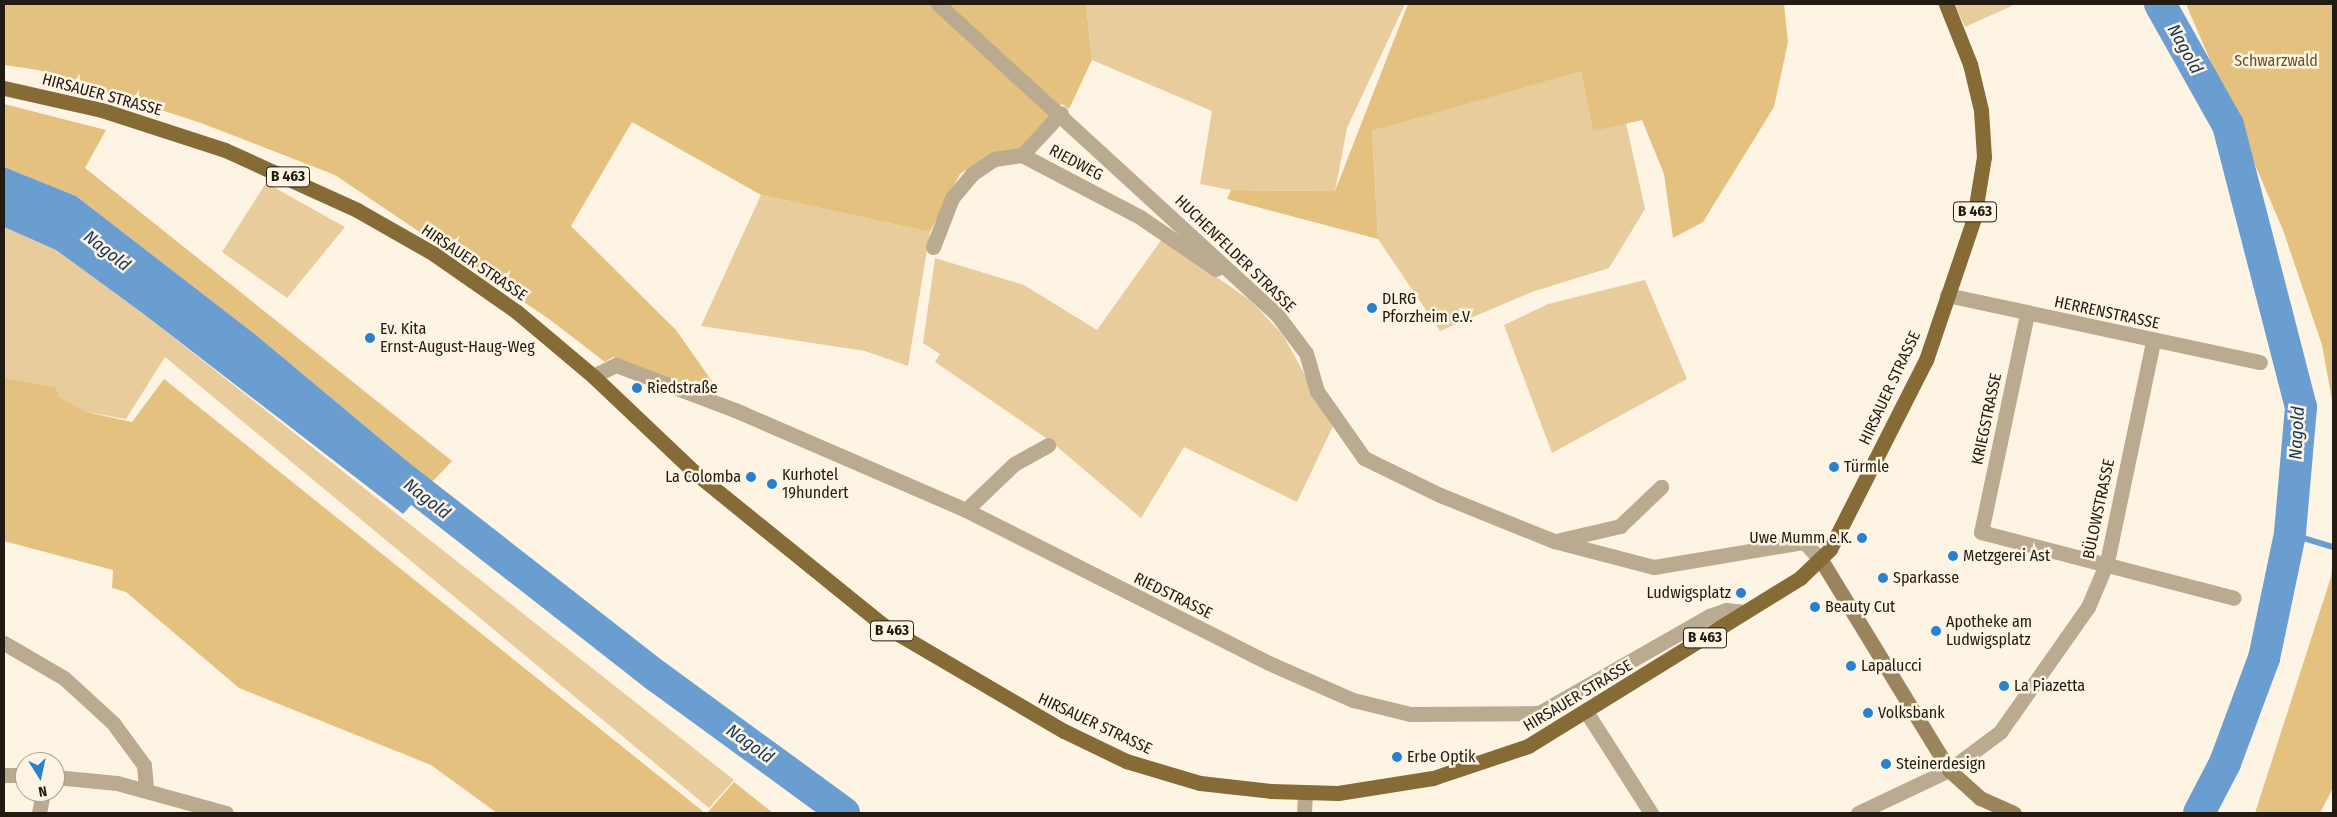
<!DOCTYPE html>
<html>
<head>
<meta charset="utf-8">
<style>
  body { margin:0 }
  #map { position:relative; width:2337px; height:817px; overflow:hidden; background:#fef4e4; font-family:"Fira Sans Condensed",sans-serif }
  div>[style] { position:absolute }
  .green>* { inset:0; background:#e8cc9c }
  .forest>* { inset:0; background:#e5c17f }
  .water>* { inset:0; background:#6b9ed0 }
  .stream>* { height:5.5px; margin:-2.75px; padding:0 2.75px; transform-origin:2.75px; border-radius:2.75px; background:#6b9ed0 }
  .river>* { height:32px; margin:-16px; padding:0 16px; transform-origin:16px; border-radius:16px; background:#6b9ed0 }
  .street>* { height:15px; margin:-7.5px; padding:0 7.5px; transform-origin:7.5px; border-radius:7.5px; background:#baaa8f }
  .secondary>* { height:15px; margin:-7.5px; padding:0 7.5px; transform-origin:7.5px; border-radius:7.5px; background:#9c855d }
  .primary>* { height:15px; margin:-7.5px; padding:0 7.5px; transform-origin:7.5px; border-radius:7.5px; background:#876b36 }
  .dots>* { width:14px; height:14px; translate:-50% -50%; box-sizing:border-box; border:2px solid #fef4e4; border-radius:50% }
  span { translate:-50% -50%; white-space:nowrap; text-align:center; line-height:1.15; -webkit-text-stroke:5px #fef4e4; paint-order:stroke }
  .shield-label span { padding:1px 4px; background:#fef4e4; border:1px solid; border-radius:4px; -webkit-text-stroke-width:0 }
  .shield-label { font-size:15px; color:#211b11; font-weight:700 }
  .park-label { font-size:16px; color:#6c5222 }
  .street-label { font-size:16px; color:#211b11 }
  .poi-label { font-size:16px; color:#211b11 }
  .left { translate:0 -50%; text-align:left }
  .right { translate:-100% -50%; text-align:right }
  .water-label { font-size:18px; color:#13385a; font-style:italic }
  .frame { position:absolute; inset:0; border:5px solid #211b11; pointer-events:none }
  .north { position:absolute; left:15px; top:752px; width:50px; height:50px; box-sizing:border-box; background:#fef4e4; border:1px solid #a69d90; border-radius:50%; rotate:170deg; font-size:14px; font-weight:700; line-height:20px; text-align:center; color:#211b11 }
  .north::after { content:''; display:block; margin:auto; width:18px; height:22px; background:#2781ce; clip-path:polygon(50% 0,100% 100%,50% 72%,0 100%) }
</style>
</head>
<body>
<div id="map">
  <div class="green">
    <div style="clip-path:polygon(1086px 4px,1405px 4px,1347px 128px,1335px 191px,1231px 190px,1200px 184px,1212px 111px,1092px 60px)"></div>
    <div style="clip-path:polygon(1954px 4px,2016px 4px,1965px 27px)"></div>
    <div style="clip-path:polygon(1581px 70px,1593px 130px,1626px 123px,1645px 209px,1609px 268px,1532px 292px,1440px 331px,1378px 239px,1372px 131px)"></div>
    <div style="clip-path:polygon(266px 183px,345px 227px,287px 298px,222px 252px)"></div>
    <div style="clip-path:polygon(761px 195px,930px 232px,908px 366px,865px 351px,701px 326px)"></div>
    <div style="clip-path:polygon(4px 227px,56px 250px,141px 312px,734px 780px,709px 808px,165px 357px,126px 419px,86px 412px,4px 378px)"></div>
    <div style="clip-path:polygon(1162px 239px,1251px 301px,1283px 335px,1333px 426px,1297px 502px,1184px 447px,1141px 518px,1049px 440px,935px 362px,940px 354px,923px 343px,935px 258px,1024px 285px,1097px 330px)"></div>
    <div style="clip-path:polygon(1645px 280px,1687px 379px,1552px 453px,1504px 325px,1548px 304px)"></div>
  </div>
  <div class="forest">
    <div style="clip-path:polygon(4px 4px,1086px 4px,1092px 60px,1069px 109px,1062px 104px,1019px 150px,991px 154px,960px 174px,930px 232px,761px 195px,632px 122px,571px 226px,676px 330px,716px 387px,706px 392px,613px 357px,605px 362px,549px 319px,335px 175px,201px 123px,38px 70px,4px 65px)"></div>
    <div style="clip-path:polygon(1408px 4px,1784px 4px,1788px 42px,1774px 107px,1703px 222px,1673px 238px,1664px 174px,1642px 120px,1593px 131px,1581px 71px,1372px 131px,1378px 239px,1227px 199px,1231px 190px,1335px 191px)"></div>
    <div style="clip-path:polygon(2186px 4px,2333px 4px,2333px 406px,2322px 345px,2283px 230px)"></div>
    <div style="clip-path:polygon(4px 104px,106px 130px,85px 168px,452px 461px,432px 482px,256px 335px,76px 196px,4px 167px)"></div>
    <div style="clip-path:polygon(4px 378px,56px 388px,58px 397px,86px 412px,132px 422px,164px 379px,705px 813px,497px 813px,431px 765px,239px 688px,126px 592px,112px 588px,113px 570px,4px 541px)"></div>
    <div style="clip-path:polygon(2333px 558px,2333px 788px,2320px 813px,2255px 813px,2331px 577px)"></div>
    <div style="clip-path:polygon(734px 782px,773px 813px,707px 813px)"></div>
  </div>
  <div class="water">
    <div style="clip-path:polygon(4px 167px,76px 196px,256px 335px,432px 482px,403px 514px,141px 312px,56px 250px,4px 227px)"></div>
  </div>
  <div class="stream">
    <div style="left:2290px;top:534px;width:45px;rotate:16.8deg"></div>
  </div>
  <div class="river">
    <div style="left:2160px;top:4px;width:139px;rotate:60.7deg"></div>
    <div style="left:2228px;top:125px;width:291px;rotate:75.5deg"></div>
    <div style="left:2301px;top:407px;width:127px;rotate:95deg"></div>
    <div style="left:2290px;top:534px;width:127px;rotate:101.8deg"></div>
    <div style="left:2264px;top:658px;width:112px;rotate:110.4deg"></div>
    <div style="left:2225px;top:763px;width:56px;rotate:117.5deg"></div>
    <div style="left:386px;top:465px;width:341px;rotate:38deg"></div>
    <div style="left:655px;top:675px;width:234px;rotate:36.1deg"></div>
  </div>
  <div class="street">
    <div style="left:938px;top:4px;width:461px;rotate:42.5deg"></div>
    <div style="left:1278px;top:316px;width:46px;rotate:52.9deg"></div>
    <div style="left:1306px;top:353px;width:40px;rotate:74deg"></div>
    <div style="left:1317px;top:391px;width:82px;rotate:55deg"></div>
    <div style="left:1364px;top:458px;width:85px;rotate:26deg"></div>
    <div style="left:1440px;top:495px;width:123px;rotate:22deg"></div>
    <div style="left:1554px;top:541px;width:103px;rotate:14.6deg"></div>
    <div style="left:1654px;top:567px;width:152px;rotate:-9.5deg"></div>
    <div style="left:1804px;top:542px;width:25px;rotate:47deg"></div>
    <div style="left:1022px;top:155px;width:57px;rotate:-47.1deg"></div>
    <div style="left:933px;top:247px;width:53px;rotate:-68.8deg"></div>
    <div style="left:952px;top:198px;width:31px;rotate:-50deg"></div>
    <div style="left:972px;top:174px;width:27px;rotate:-34deg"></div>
    <div style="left:994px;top:159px;width:28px;rotate:-8deg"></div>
    <div style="left:1022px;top:155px;width:133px;rotate:27.7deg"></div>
    <div style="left:1140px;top:217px;width:92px;rotate:34.4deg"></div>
    <div style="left:1947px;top:295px;width:320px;rotate:12.1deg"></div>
    <div style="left:2027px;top:314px;width:223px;rotate:101.9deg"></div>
    <div style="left:1981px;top:532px;width:261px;rotate:14.6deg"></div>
    <div style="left:593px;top:376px;width:25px;rotate:-26deg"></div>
    <div style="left:616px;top:365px;width:127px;rotate:20.7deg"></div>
    <div style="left:735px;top:410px;width:252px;rotate:23.4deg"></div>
    <div style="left:966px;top:510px;width:339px;rotate:26.8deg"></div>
    <div style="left:1269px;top:663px;width:92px;rotate:23.8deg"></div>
    <div style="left:1353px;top:700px;width:59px;rotate:13.8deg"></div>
    <div style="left:1410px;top:714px;width:129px;rotate:-0.4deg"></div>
    <div style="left:1539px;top:713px;width:196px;rotate:-29.7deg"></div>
    <div style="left:1709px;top:616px;width:18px;rotate:-19deg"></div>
    <div style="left:1726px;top:610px;width:19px;rotate:6deg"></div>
    <div style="left:966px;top:510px;width:66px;rotate:-43.8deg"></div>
    <div style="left:1014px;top:464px;width:39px;rotate:-29deg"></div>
    <div style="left:1560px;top:540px;width:62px;rotate:-13.1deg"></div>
    <div style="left:1620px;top:526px;width:57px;rotate:-43.6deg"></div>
    <div style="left:4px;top:643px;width:69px;rotate:30.3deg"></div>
    <div style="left:64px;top:678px;width:67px;rotate:42.6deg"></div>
    <div style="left:113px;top:723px;width:52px;rotate:53.6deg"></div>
    <div style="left:144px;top:765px;width:24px;rotate:85deg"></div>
    <div style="left:1587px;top:713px;width:119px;rotate:57.4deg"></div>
    <div style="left:4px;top:775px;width:21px"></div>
    <div style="left:55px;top:777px;width:62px;rotate:5.5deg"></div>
    <div style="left:117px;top:783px;width:113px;rotate:15.4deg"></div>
    <div style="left:39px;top:813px;width:21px;rotate:-79deg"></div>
    <div style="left:1304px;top:813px;width:19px;rotate:-87deg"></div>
    <div style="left:1858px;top:813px;width:101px;rotate:-25.3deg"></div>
    <div style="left:1949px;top:770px;width:64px;rotate:-36.7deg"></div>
    <div style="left:2000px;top:732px;width:153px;rotate:-54.9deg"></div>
    <div style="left:2088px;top:607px;width:49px;rotate:-67.1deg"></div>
    <div style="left:2107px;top:562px;width:226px;rotate:-78.2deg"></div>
  </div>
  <div class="secondary">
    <div style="left:1821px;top:560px;width:246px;rotate:58.6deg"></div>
    <div style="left:1949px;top:770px;width:42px;rotate:42.1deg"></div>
    <div style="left:1980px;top:798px;width:37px;rotate:24deg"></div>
  </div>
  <div class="primary">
    <div style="left:4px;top:88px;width:100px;rotate:12.7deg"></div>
    <div style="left:102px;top:110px;width:129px;rotate:18deg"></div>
    <div style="left:225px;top:150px;width:145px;rotate:24.4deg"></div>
    <div style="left:357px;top:210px;width:89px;rotate:29.7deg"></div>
    <div style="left:434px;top:254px;width:101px;rotate:34.9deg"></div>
    <div style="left:517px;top:312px;width:99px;rotate:40.1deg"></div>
    <div style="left:593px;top:376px;width:139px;rotate:43.5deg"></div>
    <div style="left:694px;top:472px;width:243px;rotate:39deg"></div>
    <div style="left:883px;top:625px;width:210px;rotate:30.4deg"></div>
    <div style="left:1064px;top:731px;width:69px;rotate:25.8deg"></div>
    <div style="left:1126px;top:761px;width:77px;rotate:16.6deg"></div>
    <div style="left:1200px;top:783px;width:71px;rotate:6.4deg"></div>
    <div style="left:1271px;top:791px;width:67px;rotate:1.7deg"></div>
    <div style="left:1338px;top:793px;width:96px;rotate:-9deg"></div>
    <div style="left:1433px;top:778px;width:100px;rotate:-18.6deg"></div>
    <div style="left:1528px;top:746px;width:320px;rotate:-31.7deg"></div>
    <div style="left:1800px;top:578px;width:42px;rotate:-44deg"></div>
    <div style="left:1830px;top:549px;width:212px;rotate:-63.1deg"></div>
    <div style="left:1926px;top:360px;width:150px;rotate:-71.3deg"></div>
    <div style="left:1974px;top:218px;width:62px;rotate:-80.7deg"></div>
    <div style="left:1984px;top:157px;width:47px;rotate:-93.7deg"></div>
    <div style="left:1981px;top:110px;width:47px;rotate:-103.4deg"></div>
    <div style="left:1970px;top:64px;width:65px;rotate:-111.8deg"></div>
  </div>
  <div class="dots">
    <div style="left:1372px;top:308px;background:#2781ce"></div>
    <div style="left:370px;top:338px;background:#2781ce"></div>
    <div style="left:637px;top:388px;background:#2781ce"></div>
    <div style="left:1834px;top:467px;background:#2781ce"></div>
    <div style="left:751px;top:477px;background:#2781ce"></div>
    <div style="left:772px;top:484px;background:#2781ce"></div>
    <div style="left:1862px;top:538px;background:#2781ce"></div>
    <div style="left:1953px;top:556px;background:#2781ce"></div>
    <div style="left:1883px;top:578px;background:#2781ce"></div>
    <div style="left:1741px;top:593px;background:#2781ce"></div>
    <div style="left:1815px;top:607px;background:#2781ce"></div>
    <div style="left:1936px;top:631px;background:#2781ce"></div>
    <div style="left:1851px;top:666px;background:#2781ce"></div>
    <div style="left:2004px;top:686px;background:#2781ce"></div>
    <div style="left:1868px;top:713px;background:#2781ce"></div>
    <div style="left:1397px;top:757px;background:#2781ce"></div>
    <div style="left:1886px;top:764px;background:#2781ce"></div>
  </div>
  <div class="shield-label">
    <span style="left:288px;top:177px">B 463</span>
    <span style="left:1975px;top:212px">B 463</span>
    <span style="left:892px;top:631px">B 463</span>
    <span style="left:1705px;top:638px">B 463</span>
  </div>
  <div class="park-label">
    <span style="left:2276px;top:61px">Schwarzwald</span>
  </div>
  <div class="street-label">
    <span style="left:102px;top:95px;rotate:15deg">HIRSAUER STRASSE</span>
    <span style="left:1076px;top:163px;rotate:28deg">RIEDWEG</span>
    <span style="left:1235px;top:254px;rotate:44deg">HUCHENFELDER STRASSE</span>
    <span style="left:474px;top:263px;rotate:34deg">HIRSAUER STRASSE</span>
    <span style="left:2107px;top:313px;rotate:12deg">HERRENSTRASSE</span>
    <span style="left:1890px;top:388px;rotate:-65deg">HIRSAUER STRASSE</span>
    <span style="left:1987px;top:419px;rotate:-78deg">KRIEGSTRASSE</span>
    <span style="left:2099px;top:509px;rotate:-78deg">BÜLOWSTRASSE</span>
    <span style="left:1173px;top:596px;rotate:26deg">RIEDSTRASSE</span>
    <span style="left:1578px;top:696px;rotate:-31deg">HIRSAUER STRASSE</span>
    <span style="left:1095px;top:724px;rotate:25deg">HIRSAUER STRASSE</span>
  </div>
  <div class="poi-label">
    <span class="left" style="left:1382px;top:308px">DLRG<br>Pforzheim e.V.</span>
    <span class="left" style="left:380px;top:338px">Ev. Kita<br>Ernst-August-Haug-Weg</span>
    <span class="left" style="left:647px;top:388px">Riedstraße</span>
    <span class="left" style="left:1844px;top:467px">Türmle</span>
    <span class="left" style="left:782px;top:484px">Kurhotel<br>19hundert</span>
    <span class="right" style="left:741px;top:477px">La Colomba</span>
    <span class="right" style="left:1852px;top:538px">Uwe Mumm e.K.</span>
    <span class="left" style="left:1963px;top:556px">Metzgerei Ast</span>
    <span class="left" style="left:1893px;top:578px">Sparkasse</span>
    <span class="right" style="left:1731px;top:593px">Ludwigsplatz</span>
    <span class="left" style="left:1825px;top:607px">Beauty Cut</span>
    <span class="left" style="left:1946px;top:631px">Apotheke am<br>Ludwigsplatz</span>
    <span class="left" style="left:1861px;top:666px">Lapalucci</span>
    <span class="left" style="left:2014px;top:686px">La Piazetta</span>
    <span class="left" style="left:1878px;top:713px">Volksbank</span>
    <span class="left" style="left:1407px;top:757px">Erbe Optik</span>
    <span class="left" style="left:1896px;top:764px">Steinerdesign</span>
  </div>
  <div class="water-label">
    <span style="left:2185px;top:49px;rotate:61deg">Nagold</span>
    <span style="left:107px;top:251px;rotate:38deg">Nagold</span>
    <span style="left:2297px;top:433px;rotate:-87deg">Nagold</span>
    <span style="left:427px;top:499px;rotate:38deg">Nagold</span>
    <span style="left:750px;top:744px;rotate:36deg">Nagold</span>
  </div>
  <div class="frame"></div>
  <div class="north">N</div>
</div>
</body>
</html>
